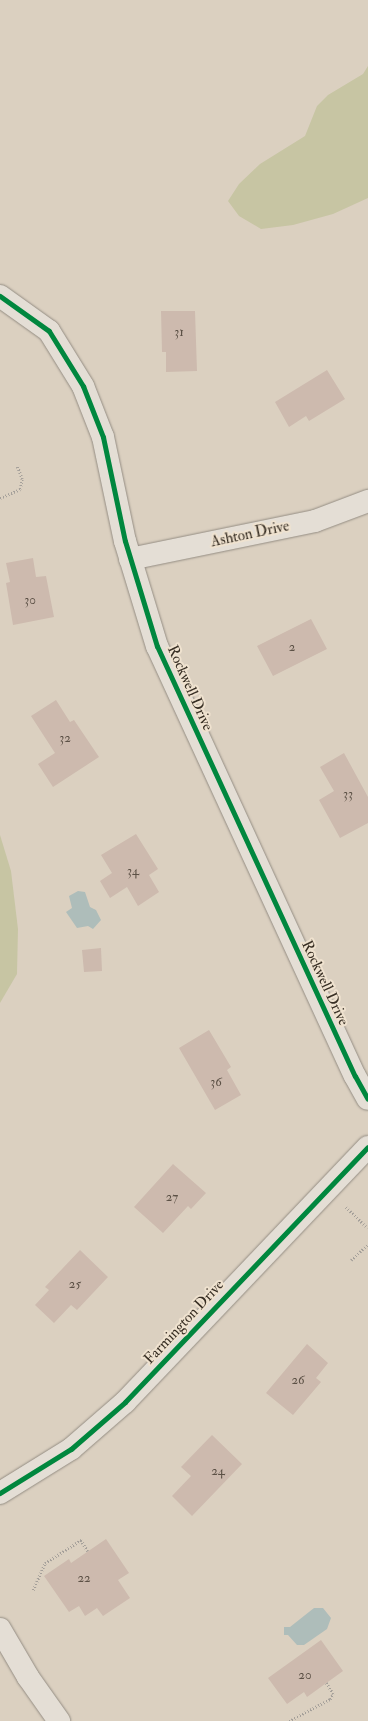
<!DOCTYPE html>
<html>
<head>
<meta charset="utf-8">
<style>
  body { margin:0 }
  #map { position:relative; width:368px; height:1721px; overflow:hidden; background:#dbd0c0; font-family:"IM FELL Double Pica",serif }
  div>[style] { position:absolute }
  .green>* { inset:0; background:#c7c5a3 }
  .water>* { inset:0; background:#aebdba }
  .building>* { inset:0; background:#cdbaae }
  .path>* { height:2.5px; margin-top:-1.25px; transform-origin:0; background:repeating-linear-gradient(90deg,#a5a09a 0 1px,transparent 0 3px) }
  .roads { filter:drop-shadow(0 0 1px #948d83) drop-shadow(0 0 1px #948d83) }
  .minor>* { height:22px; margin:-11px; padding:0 11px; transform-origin:11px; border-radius:11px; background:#e4ded5 }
  .cycleway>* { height:5px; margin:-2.5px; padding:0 2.5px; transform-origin:2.5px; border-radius:2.5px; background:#00873e }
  span { translate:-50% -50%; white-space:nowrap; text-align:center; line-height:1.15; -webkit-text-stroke:4px #efe2cf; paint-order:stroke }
  .number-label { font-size:13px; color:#5c5146 }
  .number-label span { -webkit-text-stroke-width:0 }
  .street-label { font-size:15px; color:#372e23 }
</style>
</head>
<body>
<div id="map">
  <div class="green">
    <div style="clip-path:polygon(368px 66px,368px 198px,333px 214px,293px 225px,261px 229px,239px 216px,228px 201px,239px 184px,260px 164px,305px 136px,317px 106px,328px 95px,363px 74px)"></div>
    <div style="clip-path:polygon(0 835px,11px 871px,18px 929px,17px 974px,0 1003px)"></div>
  </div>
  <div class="water">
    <div style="clip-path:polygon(78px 891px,85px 892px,90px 907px,96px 910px,101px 920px,93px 929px,88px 926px,77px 928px,66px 912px,72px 908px,69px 896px)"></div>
    <div style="clip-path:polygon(314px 1608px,323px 1608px,331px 1618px,327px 1629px,304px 1645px,297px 1645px,288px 1635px,284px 1635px,284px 1627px,290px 1627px)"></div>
  </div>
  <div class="building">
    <div style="clip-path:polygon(161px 311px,195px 311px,197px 371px,166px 372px,166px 352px,162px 352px)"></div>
    <div style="clip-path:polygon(327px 370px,345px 399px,309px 421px,306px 416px,289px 427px,275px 402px)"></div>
    <div style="clip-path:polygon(33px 558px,36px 577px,46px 576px,54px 617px,13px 625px,6px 583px,10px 582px,6px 563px)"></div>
    <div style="clip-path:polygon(311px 619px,327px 649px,273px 676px,257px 646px)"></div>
    <div style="clip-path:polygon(56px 700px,70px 722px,74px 720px,99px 757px,53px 787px,38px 764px,55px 753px,31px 716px)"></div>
    <div style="clip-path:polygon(344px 753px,368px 797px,368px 823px,340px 838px,319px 800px,334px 791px,320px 767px)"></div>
    <div style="clip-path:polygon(136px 834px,158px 869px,149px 875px,159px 892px,138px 906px,127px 887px,110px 898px,100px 881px,112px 873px,101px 855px)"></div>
    <div style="clip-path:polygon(101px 948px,102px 971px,84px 972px,82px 950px)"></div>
    <div style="clip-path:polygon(209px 1030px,231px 1067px,227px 1070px,241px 1095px,215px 1110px,179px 1048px)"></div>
    <div style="clip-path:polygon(173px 1164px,206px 1193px,191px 1209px,188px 1206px,163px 1233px,134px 1207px)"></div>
    <div style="clip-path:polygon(80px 1250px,108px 1277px,77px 1310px,71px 1305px,54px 1323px,35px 1305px,49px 1290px,45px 1287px)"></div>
    <div style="clip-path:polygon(307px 1344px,328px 1363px,316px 1378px,321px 1382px,293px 1415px,266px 1393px)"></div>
    <div style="clip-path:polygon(212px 1435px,242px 1464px,192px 1516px,172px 1496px,191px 1476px,181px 1467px)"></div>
    <div style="clip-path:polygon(106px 1539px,129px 1573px,118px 1580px,130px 1598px,103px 1616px,97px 1608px,85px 1616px,79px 1606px,69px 1612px,44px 1576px,69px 1559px,71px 1563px)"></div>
    <div style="clip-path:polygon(321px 1640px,343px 1671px,307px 1697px,304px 1692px,287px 1704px,268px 1678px)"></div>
  </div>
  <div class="path">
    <div style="left:0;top:498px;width:22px;rotate:-24deg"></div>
    <div style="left:20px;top:489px;width:10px;rotate:-79deg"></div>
    <div style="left:22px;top:479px;width:14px;rotate:-111deg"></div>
    <div style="left:346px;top:1207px;width:30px;rotate:44deg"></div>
    <div style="left:351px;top:1260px;width:23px;rotate:-43deg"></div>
    <div style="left:33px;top:1590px;width:30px;rotate:-66deg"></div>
    <div style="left:45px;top:1563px;width:43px;rotate:-32.6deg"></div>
    <div style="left:81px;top:1540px;width:13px;rotate:58deg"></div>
    <div style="left:289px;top:1721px;width:47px;rotate:-28.2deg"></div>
    <div style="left:330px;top:1699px;width:6px;rotate:-59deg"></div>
    <div style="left:333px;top:1694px;width:13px;rotate:-122deg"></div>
  </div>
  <div class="roads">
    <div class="minor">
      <div style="left:0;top:296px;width:60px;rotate:35.5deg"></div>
      <div style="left:49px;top:331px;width:65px;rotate:58.3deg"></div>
      <div style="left:83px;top:386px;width:55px;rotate:68.6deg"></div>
      <div style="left:103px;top:437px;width:106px;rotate:78.1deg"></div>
      <div style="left:125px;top:541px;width:110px;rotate:73.1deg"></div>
      <div style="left:157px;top:646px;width:473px;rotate:65.3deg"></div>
      <div style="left:355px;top:1076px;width:26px;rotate:61deg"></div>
      <div style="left:130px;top:559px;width:189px;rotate:-11.6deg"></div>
      <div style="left:315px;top:521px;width:57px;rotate:-20.7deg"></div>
      <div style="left:0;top:1493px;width:84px;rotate:-31.8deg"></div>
      <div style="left:71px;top:1449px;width:72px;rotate:-41deg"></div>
      <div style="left:125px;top:1402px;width:352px;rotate:-46.4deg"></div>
      <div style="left:0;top:1629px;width:56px;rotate:59.7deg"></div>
      <div style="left:28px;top:1677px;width:54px;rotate:54.8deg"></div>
    </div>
  </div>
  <div class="cycleway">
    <div style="left:0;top:296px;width:60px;rotate:35.5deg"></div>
    <div style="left:49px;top:331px;width:65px;rotate:58.3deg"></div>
    <div style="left:83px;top:386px;width:55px;rotate:68.6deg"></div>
    <div style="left:103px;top:437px;width:106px;rotate:78.1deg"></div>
    <div style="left:125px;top:541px;width:110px;rotate:73.1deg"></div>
    <div style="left:157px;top:646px;width:473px;rotate:65.3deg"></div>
    <div style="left:355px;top:1076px;width:26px;rotate:61deg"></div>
    <div style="left:0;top:1493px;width:84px;rotate:-31.8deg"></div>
    <div style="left:71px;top:1449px;width:72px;rotate:-41deg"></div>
    <div style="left:125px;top:1402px;width:352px;rotate:-46.4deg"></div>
  </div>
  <div class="number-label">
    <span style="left:179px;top:332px">31</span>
    <span style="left:30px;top:600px">30</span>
    <span style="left:292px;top:647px">2</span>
    <span style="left:65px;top:738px">32</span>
    <span style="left:348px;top:794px">33</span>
    <span style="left:133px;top:871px">34</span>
    <span style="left:216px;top:1082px">36</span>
    <span style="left:172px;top:1197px">27</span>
    <span style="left:75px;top:1284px">25</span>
    <span style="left:298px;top:1380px">26</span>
    <span style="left:218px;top:1471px">24</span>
    <span style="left:84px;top:1578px">22</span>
    <span style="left:305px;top:1675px">20</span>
  </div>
  <div class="street-label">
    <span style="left:250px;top:534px;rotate:-12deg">Ashton Drive</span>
    <span style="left:190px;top:688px;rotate:66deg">Rockwell Drive</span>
    <span style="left:325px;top:983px;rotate:65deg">Rockwell Drive</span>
    <span style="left:184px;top:1322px;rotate:-47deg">Farmington Drive</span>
  </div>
</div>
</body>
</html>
